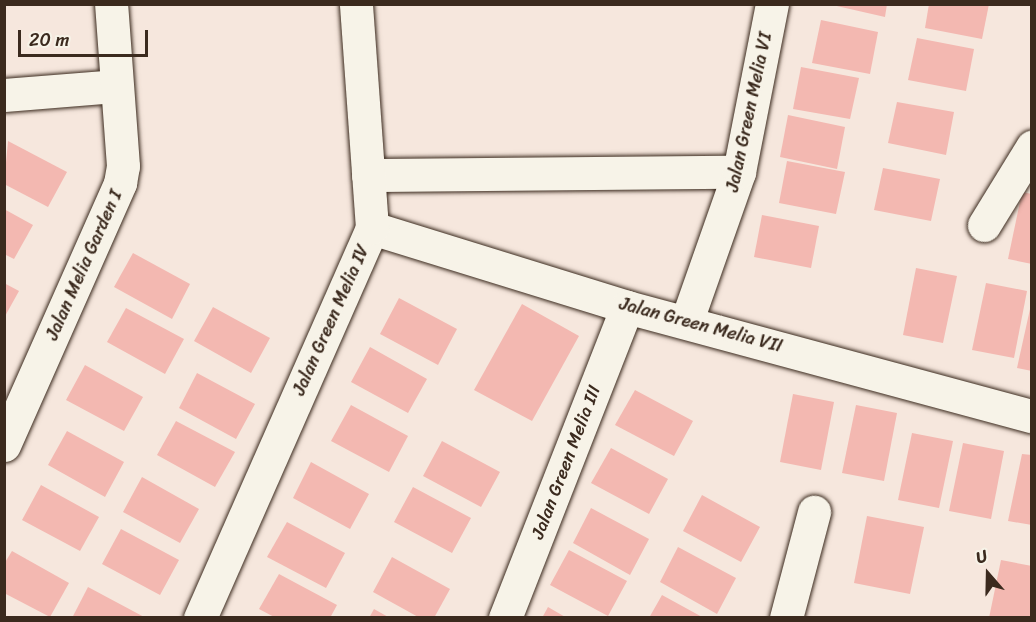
<!DOCTYPE html>
<html>
<head>
<meta charset="utf-8">
<style>
  body { margin:0 }
  #map { position:relative; width:1036px; height:622px; overflow:hidden; background:#f6e7dd; font-family:Sriracha,sans-serif }
  div>[style] { position:absolute }
  .building>* { inset:0; background:#f3b8b1 }
  .roads { filter:drop-shadow(0 0 2px #3b2a1e) drop-shadow(0 0 2px #3b2a1e) }
  .minor>* { height:33px; margin:-16.5px; padding:0 16.5px; transform-origin:16.5px; border-radius:16.5px; background:#f7f3e8 }
  span { translate:-50% -50%; white-space:nowrap; text-align:center; line-height:1.15; -webkit-text-stroke:6px #f7f3e8; paint-order:stroke }
  .street-label { font-size:18px; color:#3b2a1e }
  .frame { position:absolute; inset:0; border:6px solid #3b2a1e; pointer-events:none }
  .north { position:absolute; left:958px; top:544px; width:60px; height:60px; -webkit-text-stroke:4px #f7f3e8; paint-order:stroke; rotate:340deg; font-size:16px; font-weight:700; line-height:24px; text-align:center; color:#3b2a1e }
  .north::after { content:''; display:block; margin:auto; width:21px; height:27px; background:#3b2a1e; clip-path:polygon(50% 0,100% 100%,50% 72%,0 100%) }
  .scale { position:absolute; left:18px; top:30px; width:130px; height:27px; box-sizing:border-box; border:3px solid #3b2a1e; border-top:0; padding-left:8px; font-size:18px; line-height:21px; white-space:nowrap; color:#3b2a1e; -webkit-text-stroke:4px #f7f3e8; paint-order:stroke }
</style>
</head>
<body>
<div id="map">
  <div class="building">
    <div style="clip-path:polygon(828px 4px,887px 4px,885px 17px)"></div>
    <div style="clip-path:polygon(929px 4px,989px 4px,982px 39px,925px 28px)"></div>
    <div style="clip-path:polygon(821px 20px,878px 32px,870px 74px,812px 63px)"></div>
    <div style="clip-path:polygon(917px 38px,974px 49px,966px 91px,908px 80px)"></div>
    <div style="clip-path:polygon(801px 67px,859px 78px,850px 119px,793px 109px)"></div>
    <div style="clip-path:polygon(897px 102px,954px 112px,946px 155px,888px 143px)"></div>
    <div style="clip-path:polygon(788px 115px,845px 127px,837px 169px,780px 157px)"></div>
    <div style="clip-path:polygon(8px 141px,67px 172px,48px 207px,4px 184px)"></div>
    <div style="clip-path:polygon(787px 161px,845px 172px,836px 214px,779px 203px)"></div>
    <div style="clip-path:polygon(883px 168px,940px 179px,931px 221px,874px 210px)"></div>
    <div style="clip-path:polygon(1022px 192px,1032px 194px,1032px 264px,1008px 259px)"></div>
    <div style="clip-path:polygon(4px 209px,33px 225px,14px 259px,4px 254px)"></div>
    <div style="clip-path:polygon(762px 215px,819px 226px,811px 268px,754px 257px)"></div>
    <div style="clip-path:polygon(133px 253px,190px 284px,172px 319px,114px 287px)"></div>
    <div style="clip-path:polygon(916px 268px,957px 276px,943px 343px,903px 335px)"></div>
    <div style="clip-path:polygon(4px 283px,19px 291px,4px 318px)"></div>
    <div style="clip-path:polygon(986px 283px,1027px 291px,1014px 358px,972px 350px)"></div>
    <div style="clip-path:polygon(399px 298px,457px 329px,438px 365px,380px 334px)"></div>
    <div style="clip-path:polygon(1032px 300px,1032px 371px,1017px 368px)"></div>
    <div style="clip-path:polygon(522px 304px,579px 336px,532px 421px,474px 390px)"></div>
    <div style="clip-path:polygon(213px 307px,270px 338px,251px 373px,194px 341px)"></div>
    <div style="clip-path:polygon(126px 308px,184px 339px,165px 374px,107px 342px)"></div>
    <div style="clip-path:polygon(370px 347px,427px 379px,408px 413px,351px 382px)"></div>
    <div style="clip-path:polygon(85px 365px,143px 397px,124px 431px,66px 400px)"></div>
    <div style="clip-path:polygon(197px 373px,255px 404px,236px 439px,179px 408px)"></div>
    <div style="clip-path:polygon(635px 390px,693px 421px,674px 456px,615px 425px)"></div>
    <div style="clip-path:polygon(793px 394px,834px 402px,821px 470px,780px 462px)"></div>
    <div style="clip-path:polygon(351px 405px,408px 436px,389px 472px,331px 441px)"></div>
    <div style="clip-path:polygon(856px 405px,897px 413px,884px 481px,842px 473px)"></div>
    <div style="clip-path:polygon(176px 421px,235px 452px,215px 487px,157px 455px)"></div>
    <div style="clip-path:polygon(67px 431px,124px 462px,105px 497px,48px 465px)"></div>
    <div style="clip-path:polygon(912px 433px,953px 441px,939px 508px,898px 500px)"></div>
    <div style="clip-path:polygon(442px 441px,500px 472px,481px 507px,423px 476px)"></div>
    <div style="clip-path:polygon(963px 443px,1004px 451px,991px 519px,949px 511px)"></div>
    <div style="clip-path:polygon(611px 448px,668px 479px,649px 514px,591px 483px)"></div>
    <div style="clip-path:polygon(1022px 454px,1032px 455px,1032px 525px,1008px 521px)"></div>
    <div style="clip-path:polygon(311px 462px,369px 494px,350px 529px,293px 498px)"></div>
    <div style="clip-path:polygon(142px 477px,199px 509px,180px 543px,123px 512px)"></div>
    <div style="clip-path:polygon(41px 485px,99px 517px,80px 551px,22px 520px)"></div>
    <div style="clip-path:polygon(413px 487px,471px 518px,452px 553px,394px 522px)"></div>
    <div style="clip-path:polygon(702px 495px,760px 527px,741px 562px,683px 531px)"></div>
    <div style="clip-path:polygon(591px 508px,649px 539px,630px 575px,573px 543px)"></div>
    <div style="clip-path:polygon(867px 516px,924px 527px,910px 594px,854px 583px)"></div>
    <div style="clip-path:polygon(287px 522px,345px 553px,326px 588px,267px 557px)"></div>
    <div style="clip-path:polygon(121px 529px,179px 560px,160px 595px,102px 564px)"></div>
    <div style="clip-path:polygon(678px 547px,736px 578px,717px 614px,660px 582px)"></div>
    <div style="clip-path:polygon(569px 550px,627px 581px,608px 616px,550px 585px)"></div>
    <div style="clip-path:polygon(12px 551px,69px 583px,50px 617px,4px 593px,4px 564px)"></div>
    <div style="clip-path:polygon(392px 557px,450px 589px,434px 618px,420px 618px,373px 592px)"></div>
    <div style="clip-path:polygon(1001px 560px,1032px 566px,1032px 618px,989px 618px)"></div>
    <div style="clip-path:polygon(279px 574px,337px 605px,330px 618px,276px 618px,259px 609px)"></div>
    <div style="clip-path:polygon(88px 587px,146px 618px,72px 618px)"></div>
    <div style="clip-path:polygon(662px 595px,704px 618px,649px 618px)"></div>
    <div style="clip-path:polygon(548px 607px,567px 618px,542px 618px)"></div>
    <div style="clip-path:polygon(374px 609px,390px 618px,369px 618px)"></div>
  </div>
  <div class="roads">
    <div class="minor">
      <div style="left:4px;top:95px;width:111px;rotate:-4.6deg"></div>
      <div style="left:368px;top:175px;width:371px;rotate:-0.5deg"></div>
      <div style="left:984px;top:225px;width:92px;rotate:-58.4deg"></div>
      <div style="left:372px;top:228px;width:267px;rotate:17.2deg"></div>
      <div style="left:627px;top:307px;width:419px;rotate:15.1deg"></div>
      <div style="left:687px;top:320px;width:157px;rotate:-70.6deg"></div>
      <div style="left:739px;top:172px;width:171px;rotate:-78.9deg"></div>
      <div style="left:4px;top:445px;width:287px;rotate:-66.1deg"></div>
      <div style="left:120px;top:183px;width:17px;rotate:-80deg"></div>
      <div style="left:123px;top:166px;width:162px;rotate:-94.2deg"></div>
      <div style="left:200px;top:618px;width:426px;rotate:-66.2deg"></div>
      <div style="left:372px;top:228px;width:225px;rotate:-94.1deg"></div>
      <div style="left:505px;top:618px;width:334px;rotate:-68.6deg"></div>
      <div style="left:786px;top:618px;width:110px;rotate:-75.2deg"></div>
    </div>
  </div>
  <div class="street-label">
    <span style="left:749px;top:112px;rotate:-78deg">Jalan Green Melia VI</span>
    <span style="left:84px;top:265px;rotate:-66deg">Jalan Melia Garden I</span>
    <span style="left:331px;top:320px;rotate:-66deg">Jalan Green Melia IV</span>
    <span style="left:701px;top:325px;rotate:15deg">Jalan Green Melia VII</span>
    <span style="left:566px;top:462px;rotate:-69deg">Jalan Green Melia III</span>
  </div>
  <div class="frame"></div>
  <div class="north">U</div>
  <div class="scale">20 m</div>
</div>
</body>
</html>
